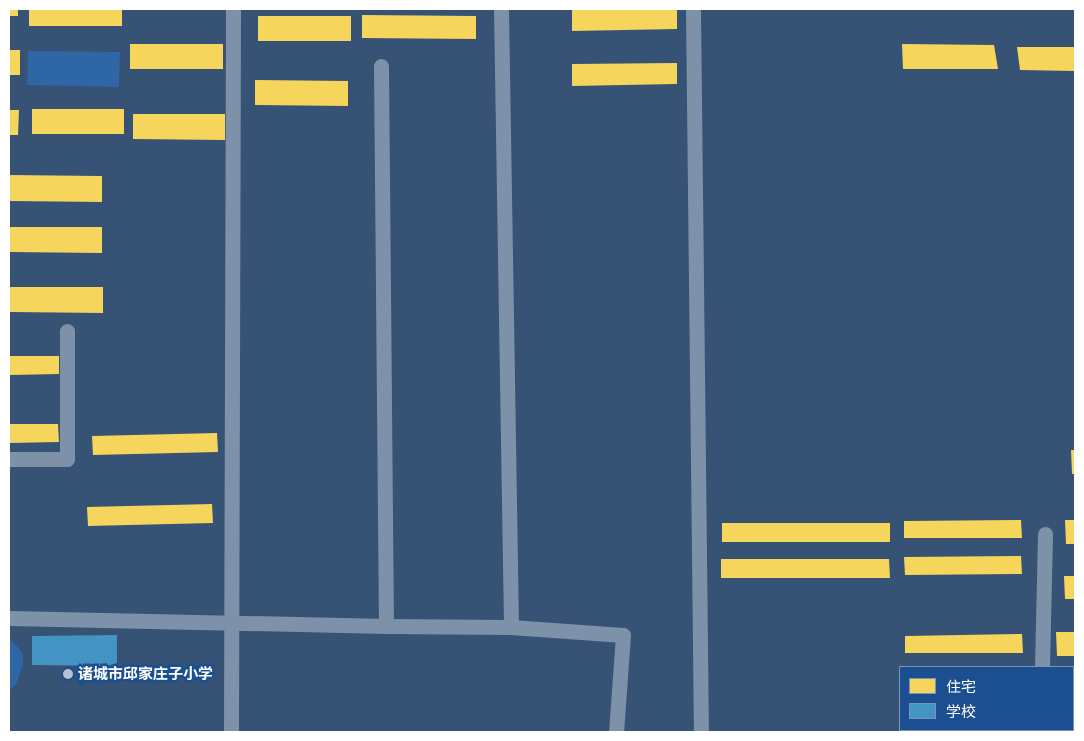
<!DOCTYPE html>
<html>
<head>
<meta charset="utf-8">
<style>
  body { margin:0 }
  #map { position:relative; width:1084px; height:741px; overflow:hidden; background:#365274; font-family:Mulish,"Noto Sans SC",sans-serif }
  div>[style] { position:absolute }
  .green>* { inset:0; background:#2f66a5 }
  .homes>* { inset:0; background:#f6d55c }
  .schools>* { inset:0; background:#4393c3 }
  .minor>* { height:15px; margin:-7.5px; padding:0 7.5px; transform-origin:7.5px; border-radius:7.5px; background:#7d92a8 }
  .dots>* { width:14px; height:14px; translate:-50% -50%; box-sizing:border-box; border:2px solid #1b4f8f; border-radius:50% }
  span { translate:-50% -50%; white-space:nowrap; text-align:center; line-height:1.15; -webkit-text-stroke:5px #1b4f8f; paint-order:stroke }
  .poi-label { font-size:15px; color:#fff; font-weight:700 }
  .left { translate:0 -50%; text-align:left }
  .frame { position:absolute; inset:0; border:10px solid #fff; pointer-events:none }
  .legend { position:absolute; left:899px; top:666px; width:175px; height:65px; box-sizing:border-box; background:#1b4f8f; border:1px solid #7695bc; margin:0; padding:6px 9px; list-style:none; font-size:15px; color:#fff }
  .legend li { display:flex; align-items:center; gap:10px; height:25px }
  .legend b { width:25px; border:1px solid #7695bc }
</style>
</head>
<body>
<div id="map">
  <div class="green">
    <div style="clip-path:polygon(28px 51px,120px 52px,119px 87px,27px 85px)"></div>
    <div style="clip-path:polygon(9px 637px,23px 654px,23px 664px,17px 683px,9px 691px)"></div>
  </div>
  <div class="homes">
    <div style="clip-path:polygon(9px 9px,18px 9px,18px 16px,9px 16px)"></div>
    <div style="clip-path:polygon(29px 9px,122px 9px,122px 26px,29px 26px)"></div>
    <div style="clip-path:polygon(626px 9px,677px 9px,677px 29px,572px 31px,572px 10px)"></div>
    <div style="clip-path:polygon(362px 15px,476px 16px,476px 39px,362px 38px)"></div>
    <div style="clip-path:polygon(258px 16px,351px 16px,351px 41px,258px 41px)"></div>
    <div style="clip-path:polygon(130px 44px,223px 44px,223px 69px,130px 69px)"></div>
    <div style="clip-path:polygon(902px 44px,994px 45px,998px 69px,903px 69px)"></div>
    <div style="clip-path:polygon(1017px 47px,1075px 47px,1075px 71px,1020px 70px)"></div>
    <div style="clip-path:polygon(9px 50px,20px 50px,20px 75px,9px 75px)"></div>
    <div style="clip-path:polygon(677px 63px,677px 84px,572px 86px,572px 64px)"></div>
    <div style="clip-path:polygon(255px 80px,348px 81px,348px 106px,255px 105px)"></div>
    <div style="clip-path:polygon(32px 109px,124px 109px,124px 134px,32px 134px)"></div>
    <div style="clip-path:polygon(9px 110px,19px 110px,18px 135px,9px 135px)"></div>
    <div style="clip-path:polygon(133px 114px,225px 114px,225px 140px,133px 139px)"></div>
    <div style="clip-path:polygon(9px 175px,102px 176px,102px 202px,9px 201px)"></div>
    <div style="clip-path:polygon(9px 227px,102px 227px,102px 253px,9px 252px)"></div>
    <div style="clip-path:polygon(9px 287px,103px 287px,103px 313px,9px 312px)"></div>
    <div style="clip-path:polygon(9px 356px,59px 356px,59px 374px,9px 375px)"></div>
    <div style="clip-path:polygon(9px 424px,58px 424px,59px 442px,9px 443px)"></div>
    <div style="clip-path:polygon(217px 433px,218px 452px,93px 455px,92px 436px)"></div>
    <div style="clip-path:polygon(1071px 450px,1075px 450px,1075px 474px,1072px 474px)"></div>
    <div style="clip-path:polygon(212px 504px,213px 523px,88px 526px,87px 507px)"></div>
    <div style="clip-path:polygon(1021px 520px,1022px 538px,904px 538px,904px 521px)"></div>
    <div style="clip-path:polygon(1065px 520px,1075px 520px,1075px 544px,1066px 544px)"></div>
    <div style="clip-path:polygon(722px 523px,890px 523px,890px 542px,722px 542px)"></div>
    <div style="clip-path:polygon(1021px 556px,1022px 574px,905px 575px,904px 557px)"></div>
    <div style="clip-path:polygon(721px 559px,889px 559px,890px 578px,721px 578px)"></div>
    <div style="clip-path:polygon(1064px 576px,1075px 576px,1075px 599px,1065px 599px)"></div>
    <div style="clip-path:polygon(1056px 632px,1075px 632px,1075px 656px,1057px 656px)"></div>
    <div style="clip-path:polygon(1022px 634px,1023px 653px,905px 653px,905px 636px)"></div>
  </div>
  <div class="schools">
    <div style="clip-path:polygon(117px 635px,117px 666px,32px 665px,32px 636px)"></div>
  </div>
  <div class="minor">
    <div style="left:501px;top:9px;width:618px;rotate:89.07deg"></div>
    <div style="left:511px;top:627px;width:112px;rotate:4.1deg"></div>
    <div style="left:623px;top:635px;width:97px;rotate:94.1deg"></div>
    <div style="left:693px;top:9px;width:723px;rotate:89.37deg"></div>
    <div style="left:381px;top:66px;width:560px;rotate:89.49deg"></div>
    <div style="left:386px;top:626px;width:125px;rotate:0.5deg"></div>
    <div style="left:9px;top:459px;width:58px"></div>
    <div style="left:67px;top:459px;width:128px;rotate:-90deg"></div>
    <div style="left:9px;top:618px;width:377px;rotate:1.2deg"></div>
    <div style="left:1042px;top:667px;width:133px;rotate:-88.7deg"></div>
    <div style="left:1047px;top:730px;width:2px;rotate:63deg"></div>
    <div style="left:231px;top:732px;width:723px;rotate:-89.84deg"></div>
  </div>
  <div class="dots">
    <div style="left:68px;top:674px;background:#b9c2ce"></div>
  </div>
  <div class="poi-label">
    <span class="left" style="left:78px;top:674px">诸城市邱家庄子小学</span>
  </div>
  <div class="frame"></div>
  <ul class="legend">
  <li><b style="height:14px;background:#f6d55c"></b>住宅</li>
  <li><b style="height:14px;background:#4393c3"></b>学校</li>
  </ul>
</div>
</body>
</html>
